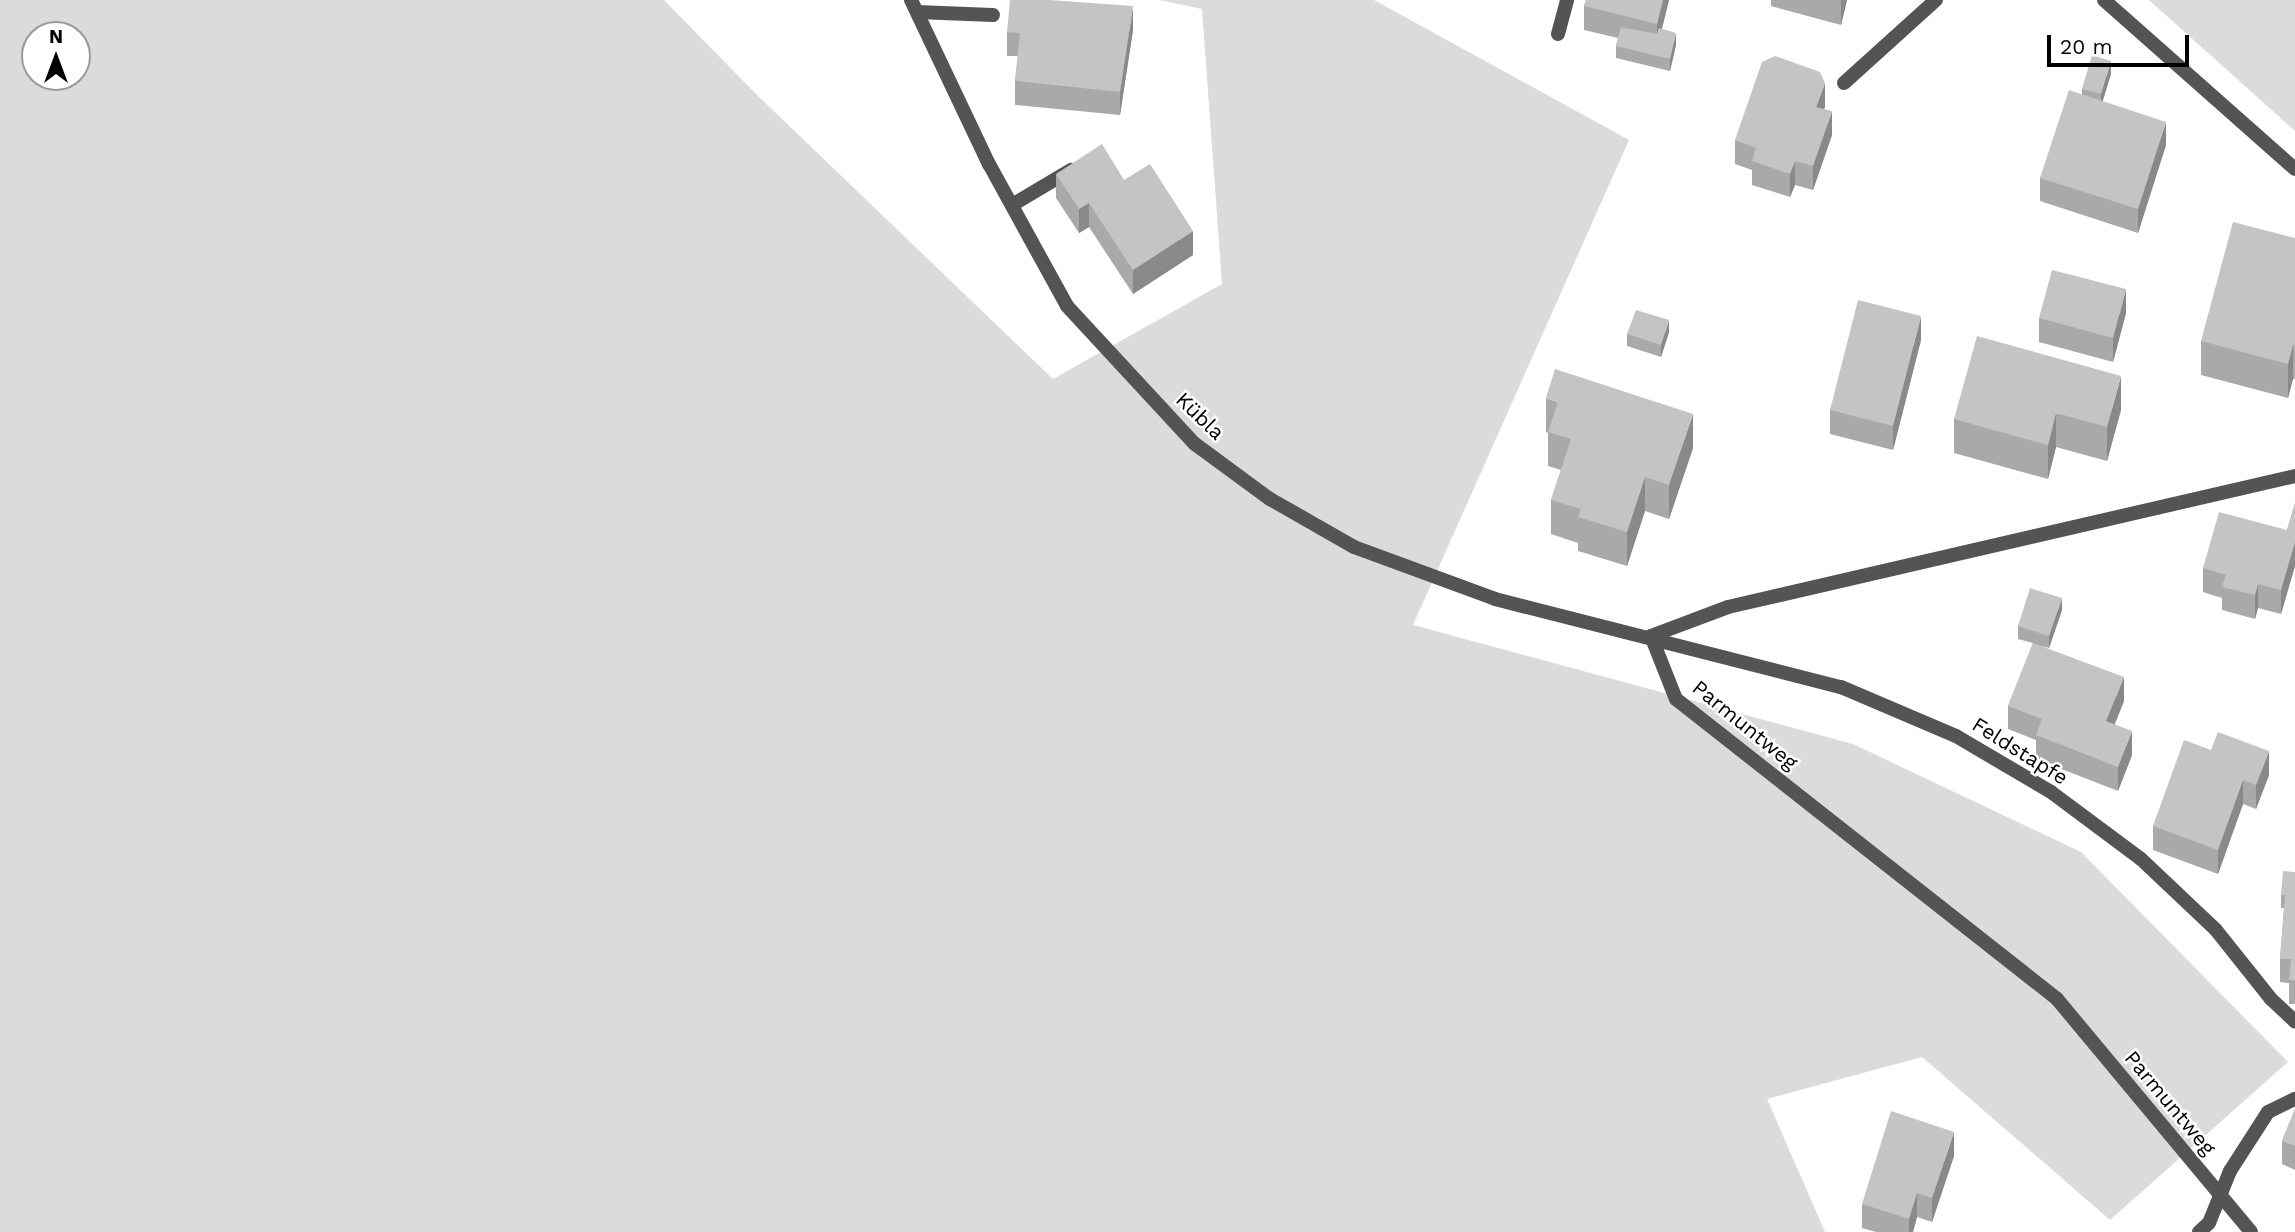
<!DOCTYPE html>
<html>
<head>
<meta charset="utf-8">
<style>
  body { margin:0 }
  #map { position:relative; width:2295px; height:1232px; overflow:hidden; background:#fff; font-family:"Work Sans",sans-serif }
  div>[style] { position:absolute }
  .green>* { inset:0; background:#dbdbdb }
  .lane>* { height:14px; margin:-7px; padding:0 7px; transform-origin:7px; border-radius:7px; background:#545454 }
  .street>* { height:14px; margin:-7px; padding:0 7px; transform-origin:7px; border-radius:7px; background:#545454 }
  .wall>* { inset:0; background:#a9a9a9 }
  .shaded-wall>* { inset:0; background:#898989 }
  .building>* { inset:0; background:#c4c4c4 }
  span { translate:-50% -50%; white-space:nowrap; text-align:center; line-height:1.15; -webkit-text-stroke:5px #fff; paint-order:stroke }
  .street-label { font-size:21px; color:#000 }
  .north { position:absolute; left:21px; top:21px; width:70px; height:70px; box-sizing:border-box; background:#fff; border:2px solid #999; border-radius:50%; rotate:0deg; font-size:19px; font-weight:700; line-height:28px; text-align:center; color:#000 }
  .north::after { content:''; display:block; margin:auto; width:24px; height:32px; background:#000; clip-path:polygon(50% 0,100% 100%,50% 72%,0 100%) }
  .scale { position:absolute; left:2047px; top:35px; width:142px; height:32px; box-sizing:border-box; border:4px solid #000; border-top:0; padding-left:9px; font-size:21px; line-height:24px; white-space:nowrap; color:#000; -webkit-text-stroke:5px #fff; paint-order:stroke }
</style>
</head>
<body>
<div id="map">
  <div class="green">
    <div style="clip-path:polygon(evenodd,0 0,664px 0,757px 95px,1053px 379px,1222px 284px,1202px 9px,1159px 0,1374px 0,1629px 140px,1413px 625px,1853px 744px,2081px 852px,2288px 1062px,2110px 1220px,1922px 1057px,1767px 1099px,1825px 1232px,0 1232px,0 0,35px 35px,77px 35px,77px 77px,35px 77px,35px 35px)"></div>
    <div style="clip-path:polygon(2149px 0,2295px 0,2295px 131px)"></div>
  </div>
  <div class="lane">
    <div style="left:917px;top:12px;width:76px;rotate:2.3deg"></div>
    <div style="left:1558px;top:34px;width:35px;rotate:-75deg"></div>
    <div style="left:1844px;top:83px;width:124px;rotate:-42.1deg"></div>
    <div style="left:1012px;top:205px;width:69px;rotate:-30.7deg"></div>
  </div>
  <div class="street">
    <div style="left:911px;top:0;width:182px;rotate:64.6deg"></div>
    <div style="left:989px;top:164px;width:162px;rotate:61.2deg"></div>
    <div style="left:1067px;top:306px;width:188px;rotate:47.2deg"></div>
    <div style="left:1195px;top:444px;width:93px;rotate:36.3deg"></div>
    <div style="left:1270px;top:499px;width:97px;rotate:29.7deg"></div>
    <div style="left:1354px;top:547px;width:150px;rotate:20.2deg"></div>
    <div style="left:1495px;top:599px;width:357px;rotate:14.3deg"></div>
    <div style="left:1841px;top:687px;width:125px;rotate:23.1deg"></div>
    <div style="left:1956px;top:736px;width:110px;rotate:30.5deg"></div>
    <div style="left:2051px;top:792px;width:112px;rotate:36.7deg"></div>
    <div style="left:2141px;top:859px;width:103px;rotate:43.4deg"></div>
    <div style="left:2216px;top:930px;width:88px;rotate:51.4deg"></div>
    <div style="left:2271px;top:999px;width:33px;rotate:43deg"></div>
    <div style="left:2104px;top:0;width:255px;rotate:41.5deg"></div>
    <div style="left:1651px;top:636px;width:68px;rotate:68.4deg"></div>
    <div style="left:1676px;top:699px;width:485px;rotate:38.2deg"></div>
    <div style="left:2057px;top:999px;width:303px;rotate:50.2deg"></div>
    <div style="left:1651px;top:636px;width:82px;rotate:-20.6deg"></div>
    <div style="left:1728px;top:607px;width:582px;rotate:-13.01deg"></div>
    <div style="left:2199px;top:1232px;width:13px;rotate:-42deg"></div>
    <div style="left:2209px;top:1223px;width:56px;rotate:-68deg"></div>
    <div style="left:2230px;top:1171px;width:70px;rotate:-57.2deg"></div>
    <div style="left:2268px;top:1112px;width:30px;rotate:-26deg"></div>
  </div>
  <div class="wall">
    <div style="clip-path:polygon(1586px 0,1669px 0,1662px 29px,1676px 45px,1670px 71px,1616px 58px,1616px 46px,1618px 38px,1584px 30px,1584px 6px)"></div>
    <div style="clip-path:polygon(1771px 0,1847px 0,1841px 25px,1771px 6px)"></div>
    <div style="clip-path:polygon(1133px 30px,1120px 115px,1015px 105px,1015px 81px,1018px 56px,1007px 56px,1007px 32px)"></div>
    <div style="clip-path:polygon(2111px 74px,2102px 101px,2166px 145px,2138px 233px,2040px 201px,2040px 178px,2082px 94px,2082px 89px)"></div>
    <div style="clip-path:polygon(1825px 107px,1824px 109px,1832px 135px,1813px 190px,1795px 185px,1790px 197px,1752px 185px,1752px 170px,1735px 164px,1735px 140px)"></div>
    <div style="clip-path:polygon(1056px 174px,1124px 180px,1193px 255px,1133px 294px,1089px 227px,1079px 233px,1056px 198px)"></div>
    <div style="clip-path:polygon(2295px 238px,2295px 379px,2293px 379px,2288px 398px,2201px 375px,2201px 341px)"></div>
    <div style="clip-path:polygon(2126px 313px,2113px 362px,2039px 342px,2039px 318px)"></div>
    <div style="clip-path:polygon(1669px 332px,1661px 357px,1627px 346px,1627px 334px)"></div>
    <div style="clip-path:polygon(1921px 340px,1893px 450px,1830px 434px,1830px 410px)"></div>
    <div style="clip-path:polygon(1546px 398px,1693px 448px,1669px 519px,1645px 511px,1627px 566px,1578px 551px,1578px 543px,1551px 534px,1551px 500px,1561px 470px,1548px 466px,1548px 433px,1546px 432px)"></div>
    <div style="clip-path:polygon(2121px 410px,2107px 461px,2056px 447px,2048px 479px,1954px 453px,1954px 419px)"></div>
    <div style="clip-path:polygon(2295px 503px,2295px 566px,2281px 614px,2258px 608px,2255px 619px,2222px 610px,2222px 598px,2203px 592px,2203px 568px,2287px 530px)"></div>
    <div style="clip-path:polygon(2062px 610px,2049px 648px,2042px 646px,2124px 701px,2115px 724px,2132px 755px,2118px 791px,2036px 759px,2036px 740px,2008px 729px,2008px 706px,2033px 643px,2018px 639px,2018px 626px)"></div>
    <div style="clip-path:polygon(2211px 750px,2269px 775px,2256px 809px,2243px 804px,2218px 874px,2153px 850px,2153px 826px)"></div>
    <div style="clip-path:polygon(2295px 872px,2295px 1004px,2289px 1004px,2289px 983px,2280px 982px,2280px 959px,2284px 908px,2281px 908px,2281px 895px)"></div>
    <div style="clip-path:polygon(2295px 1109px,2295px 1170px,2282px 1164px,2282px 1141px)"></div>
    <div style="clip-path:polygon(1954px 1156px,1932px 1222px,1917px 1217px,1913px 1232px,1876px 1232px,1862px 1228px,1862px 1204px)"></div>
  </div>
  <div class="shaded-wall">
    <div style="clip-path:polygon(1663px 0,1669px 0,1657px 48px,1657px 24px)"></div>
    <div style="clip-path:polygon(1841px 0,1847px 0,1841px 25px)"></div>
    <div style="clip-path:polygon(1133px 6px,1133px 30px,1120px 115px,1120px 92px)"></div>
    <div style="clip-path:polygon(1676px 33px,1676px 45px,1670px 71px,1670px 59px)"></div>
    <div style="clip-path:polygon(2111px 61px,2111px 74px,2101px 107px,2101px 94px)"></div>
    <div style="clip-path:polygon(1825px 83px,1825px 107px,1816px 130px,1816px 107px)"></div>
    <div style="clip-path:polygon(1832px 111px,1832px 135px,1813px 190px,1813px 166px)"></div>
    <div style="clip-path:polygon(2166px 122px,2166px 145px,2138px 233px,2138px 209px)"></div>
    <div style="clip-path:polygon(1795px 161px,1795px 185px,1790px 197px,1790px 174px)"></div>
    <div style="clip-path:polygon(1089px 203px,1089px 227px,1079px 233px,1079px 209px)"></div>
    <div style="clip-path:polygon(1193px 231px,1193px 255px,1133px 294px,1133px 270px)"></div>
    <div style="clip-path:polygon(2126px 289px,2126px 313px,2113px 362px,2113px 338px)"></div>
    <div style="clip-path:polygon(1921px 316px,1921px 340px,1893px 450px,1893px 426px)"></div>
    <div style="clip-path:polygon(1669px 320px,1669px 332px,1661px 357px,1661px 345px)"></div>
    <div style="clip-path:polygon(2293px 345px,2293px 379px,2288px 398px,2288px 364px)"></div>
    <div style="clip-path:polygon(2121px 376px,2121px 410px,2107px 461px,2107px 427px)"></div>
    <div style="clip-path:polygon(2056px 413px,2056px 447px,2048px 479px,2048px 445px)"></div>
    <div style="clip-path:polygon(1693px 414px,1693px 448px,1669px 519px,1669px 485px)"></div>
    <div style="clip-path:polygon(1645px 477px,1645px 511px,1627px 566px,1627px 532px)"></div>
    <div style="clip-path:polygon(2295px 542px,2295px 566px,2281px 614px,2281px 590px)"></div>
    <div style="clip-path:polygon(2258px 584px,2258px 608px,2255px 619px,2255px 595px)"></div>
    <div style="clip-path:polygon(2062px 598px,2062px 610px,2049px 648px,2049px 636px)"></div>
    <div style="clip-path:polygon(2124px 677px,2124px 701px,2106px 745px,2106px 721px)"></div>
    <div style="clip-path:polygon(2132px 731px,2132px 755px,2118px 791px,2118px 767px)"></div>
    <div style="clip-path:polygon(2269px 751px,2269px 775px,2256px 809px,2256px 785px)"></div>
    <div style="clip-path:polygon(2243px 780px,2243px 804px,2218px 874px,2218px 850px)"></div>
    <div style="clip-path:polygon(1954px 1132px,1954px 1156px,1932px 1222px,1932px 1198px)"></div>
    <div style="clip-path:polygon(1917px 1193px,1917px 1217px,1913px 1232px,1909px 1232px,1909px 1219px)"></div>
  </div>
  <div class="building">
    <div style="clip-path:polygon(1010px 0,1049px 0,1133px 6px,1120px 92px,1015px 81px,1020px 33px,1007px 32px)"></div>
    <div style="clip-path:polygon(1586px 0,1663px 0,1657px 24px,1584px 6px)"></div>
    <div style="clip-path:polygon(1621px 27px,1657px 34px,1659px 28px,1676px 33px,1670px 59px,1616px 46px)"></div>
    <div style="clip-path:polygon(2092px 55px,2111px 61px,2101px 94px,2082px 89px)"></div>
    <div style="clip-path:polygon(1775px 56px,1820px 72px,1825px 83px,1816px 107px,1832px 111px,1813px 166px,1795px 161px,1790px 174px,1752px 161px,1756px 148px,1735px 140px,1762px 62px)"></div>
    <div style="clip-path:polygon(2069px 90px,2166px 122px,2138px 209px,2040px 178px)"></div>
    <div style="clip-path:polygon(1102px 144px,1124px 180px,1150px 164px,1193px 231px,1133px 270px,1089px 203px,1079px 209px,1056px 174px)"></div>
    <div style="clip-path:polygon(2233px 222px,2295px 238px,2295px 345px,2293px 345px,2288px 364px,2201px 341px)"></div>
    <div style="clip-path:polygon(2052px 270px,2126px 289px,2113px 338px,2039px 318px)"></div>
    <div style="clip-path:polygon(1858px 300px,1921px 316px,1893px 426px,1830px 410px)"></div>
    <div style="clip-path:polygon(1636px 310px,1669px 320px,1661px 345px,1627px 334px)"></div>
    <div style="clip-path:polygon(1977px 336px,2121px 376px,2107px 427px,2056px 413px,2048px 445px,1954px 419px)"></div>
    <div style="clip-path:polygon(1555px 369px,1693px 414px,1669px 485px,1645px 477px,1627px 532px,1578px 517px,1581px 509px,1551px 500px,1571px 439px,1548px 432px,1558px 402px,1546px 398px)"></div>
    <div style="clip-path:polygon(2295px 503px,2295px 532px,2287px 530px)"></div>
    <div style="clip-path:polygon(2219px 512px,2295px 532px,2295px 542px,2281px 590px,2258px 584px,2255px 595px,2222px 587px,2226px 575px,2203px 568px)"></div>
    <div style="clip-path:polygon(2030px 588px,2062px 598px,2049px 636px,2018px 626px)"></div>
    <div style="clip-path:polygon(2033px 643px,2124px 677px,2106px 721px,2132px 731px,2118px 767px,2036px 735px,2042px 719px,2008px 706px)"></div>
    <div style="clip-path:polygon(2218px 732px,2269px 751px,2256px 785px,2243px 780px,2218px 850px,2153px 826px,2184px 740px,2211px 750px)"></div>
    <div style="clip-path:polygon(2283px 871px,2295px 872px,2295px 884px,2286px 884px,2285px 895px,2281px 895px)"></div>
    <div style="clip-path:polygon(2286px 884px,2295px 884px,2295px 980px,2289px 980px,2291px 959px,2280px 959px)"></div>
    <div style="clip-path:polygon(2295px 1109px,2295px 1146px,2282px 1141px)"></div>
    <div style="clip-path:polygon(1891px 1111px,1954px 1132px,1932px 1198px,1917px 1193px,1909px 1219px,1862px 1204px)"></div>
  </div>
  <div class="street-label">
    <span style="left:1200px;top:416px;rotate:44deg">Kübla</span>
    <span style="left:1745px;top:725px;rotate:39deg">Parmuntweg</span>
    <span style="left:2020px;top:751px;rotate:32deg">Feldstapfe</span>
    <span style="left:2170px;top:1103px;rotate:50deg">Parmuntweg</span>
  </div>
  <div class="north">N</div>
  <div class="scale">20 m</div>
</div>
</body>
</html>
